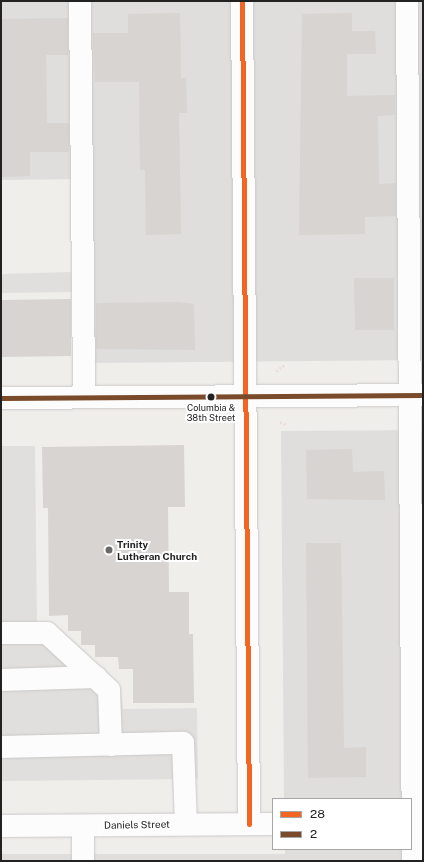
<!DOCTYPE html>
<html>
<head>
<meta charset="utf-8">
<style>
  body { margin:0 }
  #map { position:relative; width:424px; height:862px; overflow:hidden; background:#f0eeeb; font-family:"Public Sans",sans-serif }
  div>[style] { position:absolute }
  .residential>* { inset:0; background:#dfdedc }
  .parking>* { inset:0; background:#e0dfde }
  .building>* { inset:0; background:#d7d4d1 }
  .path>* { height:2.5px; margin-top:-1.25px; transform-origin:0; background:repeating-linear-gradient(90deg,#eddcdb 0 2px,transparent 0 4px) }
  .roads { filter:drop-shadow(0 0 1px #c9c8c7) drop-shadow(0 0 1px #c9c8c7) }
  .minor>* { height:22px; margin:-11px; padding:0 11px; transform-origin:11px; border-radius:11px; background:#fdfcfc }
  .bus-1>* { height:5px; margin:-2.5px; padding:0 2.5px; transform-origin:2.5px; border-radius:2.5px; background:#f26522 }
  .bus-2>* { height:5px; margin:-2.5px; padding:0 2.5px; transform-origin:2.5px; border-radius:2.5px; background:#7a4b2a }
  .dots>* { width:11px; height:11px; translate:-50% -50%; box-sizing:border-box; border:2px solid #fff; border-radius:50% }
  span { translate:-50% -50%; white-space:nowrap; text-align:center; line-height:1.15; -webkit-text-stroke:4px #fff; paint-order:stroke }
  .bus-label { font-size:9px; color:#222 }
  .poi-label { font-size:10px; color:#222; font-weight:700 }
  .left { translate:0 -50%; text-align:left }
  .street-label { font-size:10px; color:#222 }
  .frame { position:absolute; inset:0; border:2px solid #222; pointer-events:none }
  .legend { position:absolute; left:272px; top:798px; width:140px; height:52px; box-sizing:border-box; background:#fff; border:1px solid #a7a7a7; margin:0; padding:5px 7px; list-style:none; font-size:12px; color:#222 }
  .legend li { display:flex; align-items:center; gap:8px; height:20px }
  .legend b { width:20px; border:1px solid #a7a7a7 }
</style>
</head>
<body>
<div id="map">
  <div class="residential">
    <div style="clip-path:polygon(1px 1px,423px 1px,423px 360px,93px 363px,90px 179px,1px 180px)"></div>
    <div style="clip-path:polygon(423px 430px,423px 861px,1px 861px,1px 854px,285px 854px,285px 849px,411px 849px,411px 799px,284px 799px,281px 431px)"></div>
  </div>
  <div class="parking">
    <div style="clip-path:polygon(71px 272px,72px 292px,1px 293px,1px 274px)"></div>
    <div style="clip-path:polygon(1px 446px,35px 446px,37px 626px,111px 676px,120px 687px,123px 709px,197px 708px,198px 779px,1px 781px)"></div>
  </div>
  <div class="building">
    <div style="clip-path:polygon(180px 13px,181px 78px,186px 78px,187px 113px,179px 113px,181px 234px,146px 235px,145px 170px,140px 170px,139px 82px,95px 82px,93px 33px,128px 33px,128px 14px)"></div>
    <div style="clip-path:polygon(352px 13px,352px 31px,375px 31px,376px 54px,347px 54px,347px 96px,395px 95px,395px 115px,378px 116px,379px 184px,396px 183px,396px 216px,365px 217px,365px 234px,299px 235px,302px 14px)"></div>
    <div style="clip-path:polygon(68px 18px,68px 55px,46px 55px,47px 123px,69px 123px,69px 152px,30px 152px,30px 176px,1px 177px,1px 19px)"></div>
    <div style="clip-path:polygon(354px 278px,394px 278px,394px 330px,355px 330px)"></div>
    <div style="clip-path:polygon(71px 299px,71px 356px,1px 357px,1px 300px)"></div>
    <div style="clip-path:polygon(177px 302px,194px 304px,195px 350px,96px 349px,96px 303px)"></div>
    <div style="clip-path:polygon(184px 445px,185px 507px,168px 507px,169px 592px,189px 592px,189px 634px,193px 634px,194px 703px,133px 703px,133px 669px,119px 669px,118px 657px,95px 657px,95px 645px,81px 645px,81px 631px,68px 631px,68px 615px,49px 616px,48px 508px,43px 508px,42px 447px)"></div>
    <div style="clip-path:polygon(352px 449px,353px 472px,384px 471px,385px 500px,307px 499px,306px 450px)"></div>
    <div style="clip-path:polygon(306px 543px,341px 543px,344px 748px,366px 747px,366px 777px,308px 778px)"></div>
  </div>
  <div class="path">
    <div style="left:276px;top:371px;width:10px;rotate:-37deg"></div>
    <div style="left:280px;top:422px;width:8px;rotate:23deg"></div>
  </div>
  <div class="roads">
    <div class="minor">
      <div style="left:80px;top:1px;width:396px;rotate:89.4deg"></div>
      <div style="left:242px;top:1px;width:823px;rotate:89.51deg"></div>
      <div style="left:407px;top:1px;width:860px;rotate:89.6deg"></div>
      <div style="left:1px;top:398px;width:422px;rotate:-0.4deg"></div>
      <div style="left:1px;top:633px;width:46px"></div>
      <div style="left:47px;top:633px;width:84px;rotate:42.6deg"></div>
      <div style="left:109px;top:690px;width:55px;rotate:87.9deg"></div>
      <div style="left:1px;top:680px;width:95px;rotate:-1.8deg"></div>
      <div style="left:1px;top:747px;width:182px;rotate:-1.3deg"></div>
      <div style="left:183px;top:743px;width:81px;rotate:87.9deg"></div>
      <div style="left:1px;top:826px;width:272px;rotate:-0.4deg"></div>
      <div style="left:83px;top:826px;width:35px;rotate:90deg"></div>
    </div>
  </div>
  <div class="bus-1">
    <div style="left:242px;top:1px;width:823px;rotate:89.51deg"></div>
  </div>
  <div class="bus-2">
    <div style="left:1px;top:398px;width:422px;rotate:-0.4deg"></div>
  </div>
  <div class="dots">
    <div style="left:211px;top:397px;background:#222"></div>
    <div style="left:109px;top:550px;background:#6a6968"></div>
  </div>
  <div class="bus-label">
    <span style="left:211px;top:413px">Columbia &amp;<br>38th Street</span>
  </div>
  <div class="poi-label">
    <span class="left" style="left:117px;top:550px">Trinity<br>Lutheran Church</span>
  </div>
  <div class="street-label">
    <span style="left:137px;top:825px;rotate:-1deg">Daniels Street</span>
  </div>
  <div class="frame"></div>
  <ul class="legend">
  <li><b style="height:5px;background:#f26522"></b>28</li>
  <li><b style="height:5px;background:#7a4b2a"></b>2</li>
  </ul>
</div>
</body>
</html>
